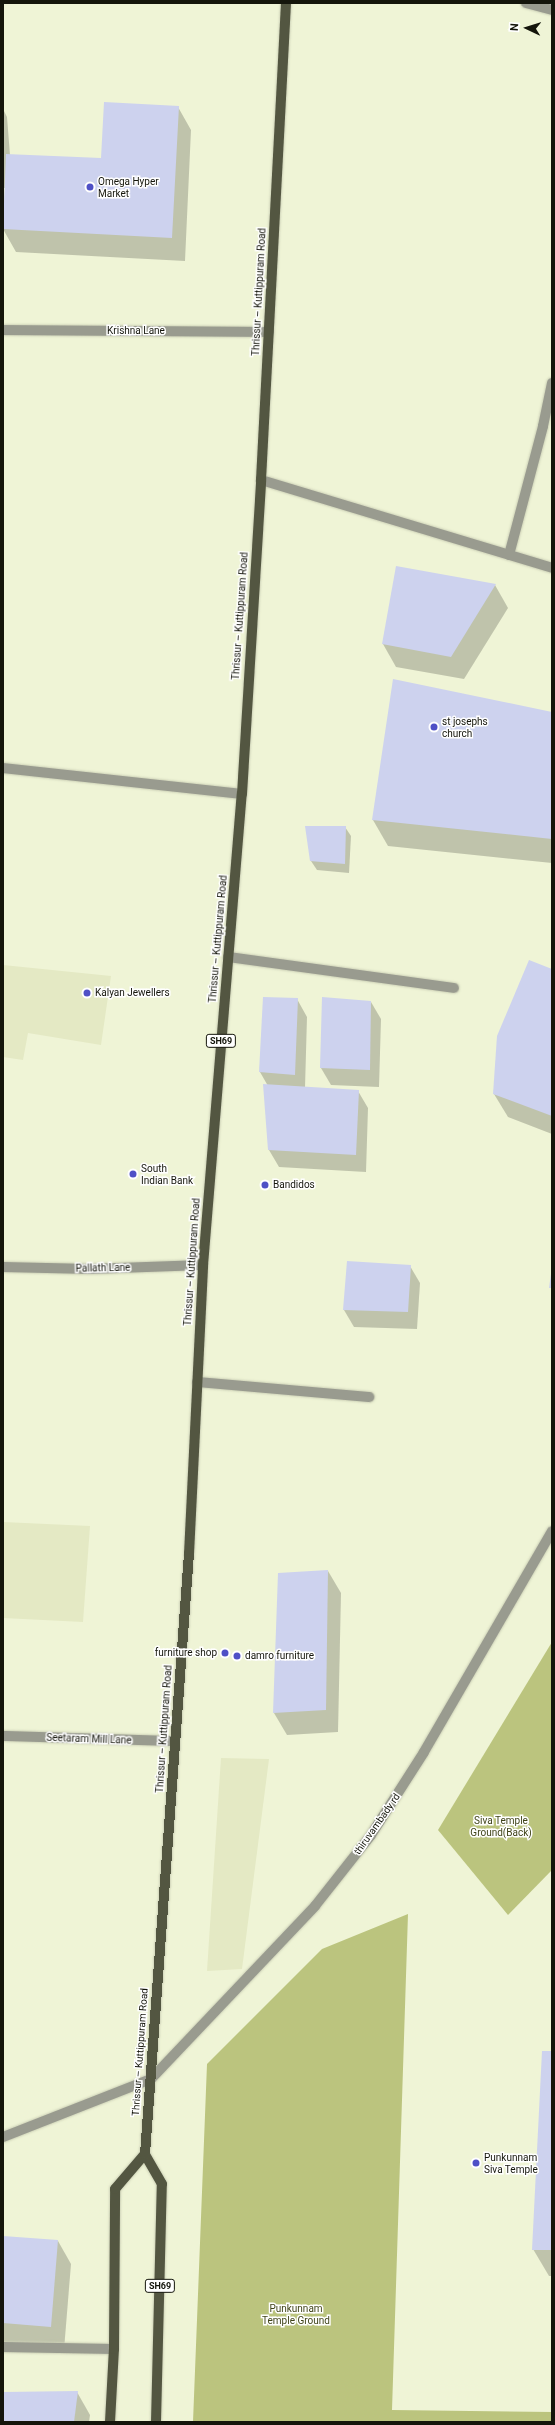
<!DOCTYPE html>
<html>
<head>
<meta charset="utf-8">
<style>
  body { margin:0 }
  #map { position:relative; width:555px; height:2425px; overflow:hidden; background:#eff4d6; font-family:Roboto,sans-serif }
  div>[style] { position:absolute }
  .built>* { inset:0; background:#e4e9c4 }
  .green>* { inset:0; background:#bbc47e }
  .shadow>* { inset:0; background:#0003 }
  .building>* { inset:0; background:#cdd2ee }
  .roads { filter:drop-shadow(0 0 1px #ccd0b6) drop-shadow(0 0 1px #ccd0b6) }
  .minor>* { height:10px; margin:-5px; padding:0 5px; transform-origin:5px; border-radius:5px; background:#999b8f }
  .tertiary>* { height:10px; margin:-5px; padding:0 5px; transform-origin:5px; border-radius:5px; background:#999b8f }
  .primary>* { height:10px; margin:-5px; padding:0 5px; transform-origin:5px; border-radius:5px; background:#535641 }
  .dots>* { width:11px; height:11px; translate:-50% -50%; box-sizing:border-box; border:2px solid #fff; border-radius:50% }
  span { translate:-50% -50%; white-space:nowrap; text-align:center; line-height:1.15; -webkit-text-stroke:3px #fff; paint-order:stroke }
  .shield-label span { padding:1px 3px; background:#fff; border:1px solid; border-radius:3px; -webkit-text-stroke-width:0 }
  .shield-label { font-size:9px; color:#14150b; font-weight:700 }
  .poi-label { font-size:10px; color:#14150b }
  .left { translate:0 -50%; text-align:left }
  .right { translate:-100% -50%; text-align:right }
  .street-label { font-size:10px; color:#14150b }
  .park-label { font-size:10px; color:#3f4318 }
  .frame { position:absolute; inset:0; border:4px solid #14150b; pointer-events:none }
  .north { position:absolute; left:507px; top:8px; width:40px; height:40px; -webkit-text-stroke:3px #fff; paint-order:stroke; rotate:274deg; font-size:11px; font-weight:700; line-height:16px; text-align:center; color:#14150b }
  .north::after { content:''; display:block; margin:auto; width:14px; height:18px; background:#14150b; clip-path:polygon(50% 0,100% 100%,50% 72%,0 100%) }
</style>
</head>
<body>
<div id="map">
  <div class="built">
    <div style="clip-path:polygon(3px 965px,111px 976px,101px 1045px,28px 1033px,23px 1060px,3px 1057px)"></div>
    <div style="clip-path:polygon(3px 1522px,90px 1526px,83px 1622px,3px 1618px)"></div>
    <div style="clip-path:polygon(221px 1758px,269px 1759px,242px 1969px,207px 1971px)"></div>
  </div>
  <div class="green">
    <div style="clip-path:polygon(552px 1642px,552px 1870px,508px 1915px,438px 1830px)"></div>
    <div style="clip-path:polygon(408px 1914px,392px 2410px,552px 2412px,552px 2422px,193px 2422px,207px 2064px,322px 1949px)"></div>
  </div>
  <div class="shadow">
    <div style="clip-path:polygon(178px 107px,191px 130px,185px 261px,16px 252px,3px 229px,5px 188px,3px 188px,3px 109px,7px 117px,10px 155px,102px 160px)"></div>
    <div style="clip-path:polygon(495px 585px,508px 608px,464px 679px,396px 667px,383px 644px)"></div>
    <div style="clip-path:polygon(394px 680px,552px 713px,552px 863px,388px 846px,373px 820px)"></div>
    <div style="clip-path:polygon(345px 827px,351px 836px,349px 873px,317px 870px,311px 861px)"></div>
    <div style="clip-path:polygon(552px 970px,552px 1134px,508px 1117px,494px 1094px)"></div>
    <div style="clip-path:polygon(297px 999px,307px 1017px,305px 1088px,358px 1091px,368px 1108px,366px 1172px,279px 1167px,269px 1150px,264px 1085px,268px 1086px,260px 1072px)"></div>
    <div style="clip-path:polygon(371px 1002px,381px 1019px,379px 1087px,331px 1085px,321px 1068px)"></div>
    <div style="clip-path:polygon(410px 1266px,420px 1283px,417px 1329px,354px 1327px,344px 1310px)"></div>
    <div style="clip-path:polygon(328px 1571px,341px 1593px,338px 1732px,287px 1735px,274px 1713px)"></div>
    <div style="clip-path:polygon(552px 2052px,552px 2276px,549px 2276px,533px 2249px)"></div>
    <div style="clip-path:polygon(3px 2237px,58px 2241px,71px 2264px,64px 2350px,3px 2345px)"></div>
    <div style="clip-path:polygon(77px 2392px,90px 2415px,89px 2422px,3px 2420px,3px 2393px)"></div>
  </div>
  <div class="building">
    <div style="clip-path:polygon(104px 102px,179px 106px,172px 238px,3px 229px,6px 154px,101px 158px)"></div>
    <div style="clip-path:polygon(396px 566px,496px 584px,451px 657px,382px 644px)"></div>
    <div style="clip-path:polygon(393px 679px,552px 712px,552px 839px,372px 820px)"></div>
    <div style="clip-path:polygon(305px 826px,346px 826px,345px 864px,310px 861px)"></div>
    <div style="clip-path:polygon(529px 960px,552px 969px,552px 1116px,493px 1094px,497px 1036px)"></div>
    <div style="clip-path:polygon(263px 997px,298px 998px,295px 1075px,259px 1072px)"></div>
    <div style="clip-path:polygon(322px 997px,371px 1001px,370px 1070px,320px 1068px)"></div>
    <div style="clip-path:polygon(263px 1084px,359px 1090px,356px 1155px,268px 1150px)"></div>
    <div style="clip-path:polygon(347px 1261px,411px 1265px,408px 1312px,343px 1310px)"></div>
    <div style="clip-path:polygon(551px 1274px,552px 1274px,552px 1288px,549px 1288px)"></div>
    <div style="clip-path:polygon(328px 1570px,326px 1710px,273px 1713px,278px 1573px)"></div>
    <div style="clip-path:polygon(542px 2051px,552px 2051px,552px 2250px,532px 2250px)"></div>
    <div style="clip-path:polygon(3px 2236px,58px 2240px,51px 2327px,3px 2323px)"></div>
    <div style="clip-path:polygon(78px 2391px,74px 2422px,6px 2422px,3px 2420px,3px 2392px)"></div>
  </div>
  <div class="roads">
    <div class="minor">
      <div style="left:526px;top:3px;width:27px;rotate:15deg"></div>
      <div style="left:3px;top:330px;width:266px;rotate:0.4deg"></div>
      <div style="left:509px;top:555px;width:133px;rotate:-75.2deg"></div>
      <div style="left:543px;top:426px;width:44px;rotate:-78.2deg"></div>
      <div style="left:3px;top:768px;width:240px;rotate:6.2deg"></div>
      <div style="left:228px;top:957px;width:228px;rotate:7.8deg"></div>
      <div style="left:3px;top:1267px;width:87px;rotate:1.3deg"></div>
      <div style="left:90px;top:1269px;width:113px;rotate:-2deg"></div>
      <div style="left:197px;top:1382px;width:173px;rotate:5deg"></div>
      <div style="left:3px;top:1736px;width:172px;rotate:1.7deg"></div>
      <div style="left:3px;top:2137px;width:159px;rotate:-21.4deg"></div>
      <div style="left:151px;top:2079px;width:238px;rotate:-46.5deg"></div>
      <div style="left:315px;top:1906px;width:90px;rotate:-51.7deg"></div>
      <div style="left:371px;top:1835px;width:98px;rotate:-57.4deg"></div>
      <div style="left:424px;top:1752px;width:255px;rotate:-59.9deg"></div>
      <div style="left:3px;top:2347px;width:111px;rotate:1deg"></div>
    </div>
    <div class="tertiary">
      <div style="left:261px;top:480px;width:304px;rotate:16.8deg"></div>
    </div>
    <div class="primary">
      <div style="left:110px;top:2422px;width:73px;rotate:-86.9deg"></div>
      <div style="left:114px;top:2349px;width:160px;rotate:-89.6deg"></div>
      <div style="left:115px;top:2189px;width:46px;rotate:-49.4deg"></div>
      <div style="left:156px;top:2422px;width:238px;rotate:-88.6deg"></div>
      <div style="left:162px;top:2184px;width:34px;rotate:-120deg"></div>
      <div style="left:145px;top:2154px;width:602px;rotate:-85.81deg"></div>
      <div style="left:189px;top:1554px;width:289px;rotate:-87.2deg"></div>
      <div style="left:203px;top:1265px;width:473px;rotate:-85.3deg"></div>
      <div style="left:242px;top:794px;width:315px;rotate:-86.5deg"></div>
      <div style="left:261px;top:480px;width:478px;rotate:-87deg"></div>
    </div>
  </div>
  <div class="dots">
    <div style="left:90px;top:187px;background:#4f50c6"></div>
    <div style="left:434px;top:727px;background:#4f50c6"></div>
    <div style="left:87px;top:993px;background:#4f50c6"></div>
    <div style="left:133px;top:1174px;background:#4f50c6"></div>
    <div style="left:265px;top:1185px;background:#4f50c6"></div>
    <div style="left:225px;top:1653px;background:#4f50c6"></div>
    <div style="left:237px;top:1656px;background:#4f50c6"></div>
    <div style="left:476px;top:2163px;background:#4f50c6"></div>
  </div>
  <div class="shield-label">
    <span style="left:221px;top:1041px">SH69</span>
    <span style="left:160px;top:2286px">SH69</span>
  </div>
  <div class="poi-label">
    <span class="left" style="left:98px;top:187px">Omega Hyper<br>Market</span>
    <span class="left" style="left:442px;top:727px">st josephs<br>church</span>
    <span class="left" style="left:95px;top:993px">Kalyan Jewellers</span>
    <span class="left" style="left:141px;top:1174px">South<br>Indian Bank</span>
    <span class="left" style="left:273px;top:1185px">Bandidos</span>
    <span class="right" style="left:217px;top:1653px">furniture shop</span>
    <span class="left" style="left:245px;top:1656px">damro furniture</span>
    <span class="left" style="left:484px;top:2163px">Punkunnam<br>Siva Temple</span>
  </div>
  <div class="street-label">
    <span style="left:259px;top:292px;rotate:-87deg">Thrissur – Kuttippuram Road</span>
    <span style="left:136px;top:331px">Krishna Lane</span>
    <span style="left:240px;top:616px;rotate:-86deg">Thrissur – Kuttippuram Road</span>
    <span style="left:218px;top:939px;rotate:-85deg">Thrissur – Kuttippuram Road</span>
    <span style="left:192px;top:1262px;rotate:-86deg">Thrissur – Kuttippuram Road</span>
    <span style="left:103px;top:1268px;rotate:-1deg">Pallath Lane</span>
    <span style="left:164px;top:1729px;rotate:-86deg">Thrissur – Kuttippuram Road</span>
    <span style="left:89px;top:1739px;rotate:2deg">Seetaram Mill Lane</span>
    <span style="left:377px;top:1824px;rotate:-55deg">thiruvambady rd</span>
    <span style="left:140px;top:2052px;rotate:-86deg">Thrissur – Kuttippuram Road</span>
  </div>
  <div class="park-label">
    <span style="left:501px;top:1826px">Siva Temple<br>Ground(Back)</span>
    <span style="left:296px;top:2314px">Punkunnam<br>Temple Ground</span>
  </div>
  <div class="frame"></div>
  <div class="north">N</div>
</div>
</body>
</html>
